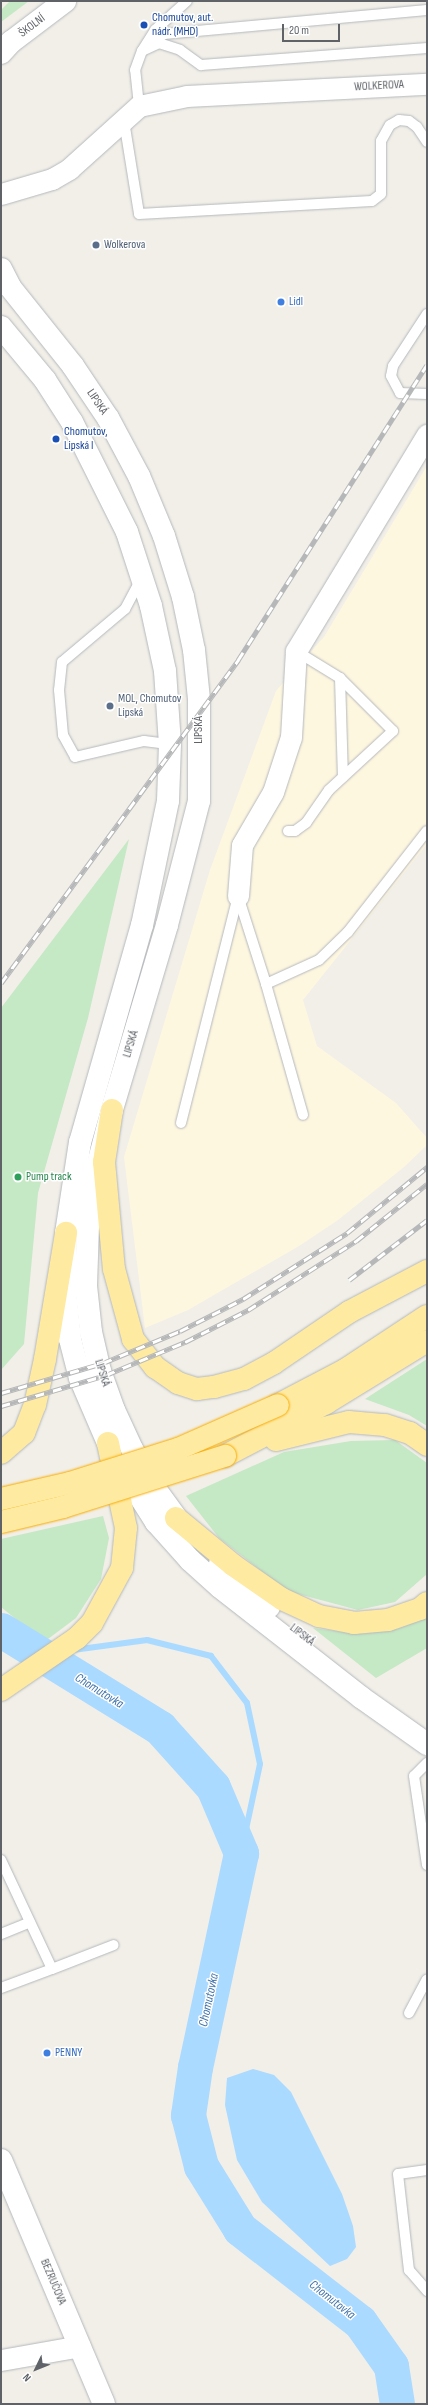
<!DOCTYPE html>
<html>
<head>
<meta charset="utf-8">
<style>
  body { margin:0 }
  #map { position:relative; width:428px; height:2405px; overflow:hidden; background:#f1efe8; font-family:"Sofia Sans Condensed",sans-serif }
  div>[style] { position:absolute }
  .commercial>* { inset:0; background:#fef7e0 }
  .green>* { inset:0; background:#c5e8c5 }
  .water>* { inset:0; background:#aadaff }
  .stream>* { height:6px; margin:-3px; padding:0 3px; transform-origin:3px; border-radius:3px; background:#aadaff }
  .river>* { height:35px; margin:-17.5px; padding:0 17.5px; transform-origin:17.5px; border-radius:17.5px; background:#aadaff }
  .roads { filter:drop-shadow(0 0 1px #b5b8bc) drop-shadow(0 0 1px #b5b8bc) }
  .service>* { height:10px; margin:-5px; padding:0 5px; transform-origin:5px; border-radius:5px; background:#fff }
  .minor>* { height:21px; margin:-10.5px; padding:0 10.5px; transform-origin:10.5px; border-radius:10.5px; background:#fff }
  .tertiary>* { height:22px; margin:-11px; padding:0 11px; transform-origin:11px; border-radius:11px; background:#fff }
  .secondary>* { height:22px; margin:-11px; padding:0 11px; transform-origin:11px; border-radius:11px; background:#fff }
  .trunk>* { height:22px; margin:-11px; padding:0 11px; transform-origin:11px; border-radius:11px; background:#feeaa1 }
  .rail>* { height:4.5px; margin-top:-2.25px; transform-origin:0; background:repeating-linear-gradient(90deg,#fff 0 9px,#b6b7b8 0 18px); box-sizing:border-box; border-block:1px solid #b6b7b8 }
  .bridges { filter:drop-shadow(0 0 1px #f9ab00) drop-shadow(0 0 1px #f9ab00) }
  .trunk-bridge>* { height:22px; margin:-11px; padding:0 11px; transform-origin:11px; border-radius:11px; background:#feeaa1 }
  .dots>* { width:11px; height:11px; translate:-50% -50%; box-sizing:border-box; border:2px solid #fff; border-radius:50% }
  span { translate:-50% -50%; white-space:nowrap; text-align:center; line-height:1.15; -webkit-text-stroke:3px #fff; paint-order:stroke }
  .transit-label { font-size:12px; color:#164399 }
  .left { translate:0 -50%; text-align:left }
  .street-label { font-size:12px; color:#5f6368 }
  .service-label { font-size:12px; color:#4e5e75 }
  .shop-label { font-size:12px; color:#366cbe }
  .leisure-label { font-size:12px; color:#27864d }
  .water-label { font-size:13px; color:#4174aa; font-style:italic }
  .frame { position:absolute; inset:0; border:2px solid #5f6368; pointer-events:none }
  .north { position:absolute; left:16px; top:2349px; width:40px; height:40px; -webkit-text-stroke:3px #fff; paint-order:stroke; rotate:227deg; font-size:11px; font-weight:700; line-height:16px; text-align:center; color:#5f6368 }
  .north::after { content:''; display:block; margin:auto; width:14px; height:18px; background:#5f6368; clip-path:polygon(50% 0,100% 100%,50% 72%,0 100%) }
  .scale { position:absolute; left:282px; top:24px; width:58px; height:18px; box-sizing:border-box; border:2px solid #5f6368; border-top:0; padding-left:5px; font-size:12px; line-height:14px; white-space:nowrap; color:#5f6368; -webkit-text-stroke:3px #fff; paint-order:stroke }
</style>
</head>
<body>
<div id="map">
  <div class="commercial">
    <div style="clip-path:polygon(427px 466px,427px 844px,303px 1000px,317px 1046px,396px 1103px,427px 1138px,427px 1145px,404px 1167px,338px 1220px,299px 1246px,188px 1310px,145px 1328px,124px 1157px,210px 870px,276px 691px,324px 637px)"></div>
  </div>
  <div class="green">
    <div style="clip-path:polygon(10px 1px,29px 1px,1px 22px,1px 10px)"></div>
    <div style="clip-path:polygon(129px 839px,88px 1018px,38px 1193px,24px 1344px,1px 1370px,1px 1008px)"></div>
    <div style="clip-path:polygon(427px 1359px,427px 1426px,409px 1415px,365px 1399px)"></div>
    <div style="clip-path:polygon(395px 1440px,427px 1463px,427px 1574px,395px 1602px,358px 1610px,287px 1591px,219px 1538px,186px 1496px,284px 1452px,351px 1441px)"></div>
    <div style="clip-path:polygon(103px 1516px,109px 1538px,101px 1579px,76px 1618px,44px 1642px,1px 1607px,1px 1539px)"></div>
    <div style="clip-path:polygon(427px 1615px,427px 1648px,376px 1678px,313px 1628px,351px 1633px,400px 1628px)"></div>
  </div>
  <div class="water">
    <div style="clip-path:polygon(253px 2069px,274px 2075px,291px 2092px,342px 2194px,353px 2226px,356px 2247px,347px 2259px,330px 2266px,262px 2202px,237px 2160px,225px 2105px,227px 2078px)"></div>
  </div>
  <div class="stream">
    <div style="left:73px;top:1650px;width:75px;rotate:-7.7deg"></div>
    <div style="left:147px;top:1640px;width:66px;rotate:14deg"></div>
    <div style="left:211px;top:1656px;width:59px;rotate:52.5deg"></div>
    <div style="left:247px;top:1703px;width:62px;rotate:78deg"></div>
    <div style="left:260px;top:1764px;width:91px;rotate:102.1deg"></div>
  </div>
  <div class="river">
    <div style="left:1px;top:1630px;width:187px;rotate:31.6deg"></div>
    <div style="left:160px;top:1728px;width:79px;rotate:48.1deg"></div>
    <div style="left:213px;top:1787px;width:72px;rotate:67deg"></div>
    <div style="left:241px;top:1853px;width:219px;rotate:102.1deg"></div>
    <div style="left:195px;top:2067px;width:49px;rotate:98.3deg"></div>
    <div style="left:188px;top:2115px;width:53px;rotate:75.7deg"></div>
    <div style="left:201px;top:2166px;width:74px;rotate:58.2deg"></div>
    <div style="left:240px;top:2229px;width:152px;rotate:37.8deg"></div>
    <div style="left:360px;top:2322px;width:54px;rotate:54.8deg"></div>
    <div style="left:391px;top:2366px;width:38px;rotate:81deg"></div>
  </div>
  <div class="roads">
    <div class="service">
      <div style="left:150px;top:45px;width:18px;rotate:-38deg"></div>
      <div style="left:164px;top:34px;width:264px;rotate:-5.2deg"></div>
      <div style="left:142px;top:51px;width:19px;rotate:-25deg"></div>
      <div style="left:159px;top:43px;width:22px;rotate:18deg"></div>
      <div style="left:180px;top:50px;width:26px;rotate:36deg"></div>
      <div style="left:201px;top:65px;width:227px;rotate:-4.3deg"></div>
      <div style="left:139px;top:106px;width:36px;rotate:-96deg"></div>
      <div style="left:135px;top:70px;width:20px;rotate:-70deg"></div>
      <div style="left:142px;top:51px;width:25px;rotate:-58deg"></div>
      <div style="left:155px;top:30px;width:43px;rotate:-42.2deg"></div>
      <div style="left:124px;top:121px;width:94px;rotate:80.8deg"></div>
      <div style="left:139px;top:214px;width:233px;rotate:-3.2deg"></div>
      <div style="left:372px;top:201px;width:11px;rotate:-38deg"></div>
      <div style="left:381px;top:194px;width:53px;rotate:-90deg"></div>
      <div style="left:381px;top:141px;width:18px;rotate:-61deg"></div>
      <div style="left:390px;top:125px;width:10px;rotate:-29deg"></div>
      <div style="left:399px;top:120px;width:10px;rotate:6deg"></div>
      <div style="left:409px;top:121px;width:10px;rotate:37deg"></div>
      <div style="left:417px;top:127px;width:18px;rotate:56deg"></div>
      <div style="left:427px;top:314px;width:62px;rotate:123.2deg"></div>
      <div style="left:393px;top:366px;width:10px;rotate:101deg"></div>
      <div style="left:391px;top:376px;width:19px;rotate:62deg"></div>
      <div style="left:400px;top:393px;width:27px;rotate:2deg"></div>
      <div style="left:141px;top:579px;width:34px;rotate:118deg"></div>
      <div style="left:125px;top:609px;width:82px;rotate:139.9deg"></div>
      <div style="left:62px;top:662px;width:28px;rotate:96deg"></div>
      <div style="left:59px;top:690px;width:45px;rotate:84.9deg"></div>
      <div style="left:63px;top:735px;width:25px;rotate:61deg"></div>
      <div style="left:75px;top:757px;width:71px;rotate:-13.1deg"></div>
      <div style="left:144px;top:741px;width:26px;rotate:7deg"></div>
      <div style="left:340px;top:678px;width:99px;rotate:88.3deg"></div>
      <div style="left:288px;top:831px;width:7px"></div>
      <div style="left:295px;top:831px;width:14px;rotate:-36deg"></div>
      <div style="left:306px;top:823px;width:40px;rotate:-55.1deg"></div>
      <div style="left:329px;top:790px;width:87px;rotate:-42.7deg"></div>
      <div style="left:393px;top:731px;width:75px;rotate:-135deg"></div>
      <div style="left:340px;top:678px;width:52px;rotate:-148.5deg"></div>
      <div style="left:238px;top:896px;width:92px;rotate:72.3deg"></div>
      <div style="left:266px;top:984px;width:136px;rotate:74.2deg"></div>
      <div style="left:266px;top:984px;width:58px;rotate:-24.4deg"></div>
      <div style="left:319px;top:960px;width:40px;rotate:-44deg"></div>
      <div style="left:348px;top:932px;width:128px;rotate:-52deg"></div>
      <div style="left:181px;top:1123px;width:234px;rotate:-75.9deg"></div>
      <div style="left:427px;top:1763px;width:18px;rotate:135deg"></div>
      <div style="left:414px;top:1776px;width:90px;rotate:81.7deg"></div>
      <div style="left:1px;top:1860px;width:120px;rotate:64.9deg"></div>
      <div style="left:52px;top:1969px;width:66px;rotate:-21.2deg"></div>
      <div style="left:1px;top:1934px;width:31px;rotate:-22deg"></div>
      <div style="left:1px;top:1988px;width:54px;rotate:-20.4deg"></div>
      <div style="left:409px;top:2013px;width:38px;rotate:-62deg"></div>
      <div style="left:427px;top:2170px;width:29px;rotate:172deg"></div>
      <div style="left:398px;top:2174px;width:97px;rotate:83.5deg"></div>
      <div style="left:409px;top:2270px;width:28px;rotate:49deg"></div>
    </div>
    <div class="minor">
      <div style="left:1px;top:194px;width:53px;rotate:-16.4deg"></div>
      <div style="left:52px;top:179px;width:20px;rotate:-30deg"></div>
      <div style="left:69px;top:169px;width:94px;rotate:-42deg"></div>
      <div style="left:139px;top:106px;width:49px;rotate:-11.8deg"></div>
      <div style="left:187px;top:96px;width:240px;rotate:-2.9deg"></div>
      <div style="left:238px;top:896px;width:51px;rotate:-85.5deg"></div>
      <div style="left:242px;top:845px;width:61px;rotate:-59.7deg"></div>
      <div style="left:273px;top:792px;width:58px;rotate:-71.9deg"></div>
      <div style="left:291px;top:737px;width:86px;rotate:-86.7deg"></div>
      <div style="left:296px;top:651px;width:253px;rotate:-58.8deg"></div>
      <div style="left:1px;top:2360px;width:80px;rotate:-10deg"></div>
    </div>
    <div class="tertiary">
      <div style="left:1px;top:53px;width:15px;rotate:-48deg"></div>
      <div style="left:11px;top:42px;width:68px;rotate:-37.2deg"></div>
      <div style="left:123px;top:1470px;width:62px;rotate:57.6deg"></div>
      <div style="left:156px;top:1522px;width:51px;rotate:48.2deg"></div>
      <div style="left:190px;top:1560px;width:40px;rotate:42deg"></div>
      <div style="left:220px;top:1587px;width:180px;rotate:38deg"></div>
      <div style="left:362px;top:1698px;width:80px;rotate:35.3deg"></div>
      <div style="left:220px;top:1564px;width:65px;rotate:41.3deg"></div>
      <div style="left:1px;top:2160px;width:265px;rotate:67.1deg"></div>
    </div>
    <div class="secondary">
      <div style="left:1px;top:269px;width:20px;rotate:63deg"></div>
      <div style="left:10px;top:287px;width:101px;rotate:51.4deg"></div>
      <div style="left:73px;top:366px;width:63px;rotate:56.1deg"></div>
      <div style="left:108px;top:418px;width:66px;rotate:61.9deg"></div>
      <div style="left:139px;top:476px;width:65px;rotate:67.4deg"></div>
      <div style="left:164px;top:536px;width:64px;rotate:72.7deg"></div>
      <div style="left:183px;top:597px;width:54px;rotate:78.3deg"></div>
      <div style="left:194px;top:650px;width:49px;rotate:84.2deg"></div>
      <div style="left:199px;top:699px;width:102px;rotate:90deg"></div>
      <div style="left:199px;top:801px;width:128px;rotate:104.5deg"></div>
      <div style="left:167px;top:925px;width:193px;rotate:106.6deg"></div>
      <div style="left:112px;top:1110px;width:71px;rotate:104.6deg"></div>
      <div style="left:94px;top:1179px;width:47px;rotate:97.3deg"></div>
      <div style="left:88px;top:1226px;width:60px;rotate:91.9deg"></div>
      <div style="left:86px;top:1286px;width:46px;rotate:83.8deg"></div>
      <div style="left:91px;top:1332px;width:40px;rotate:77deg"></div>
      <div style="left:100px;top:1371px;width:41px;rotate:70.3deg"></div>
      <div style="left:114px;top:1410px;width:43px;rotate:65.2deg"></div>
      <div style="left:132px;top:1449px;width:43px;rotate:60.4deg"></div>
      <div style="left:153px;top:1486px;width:39px;rotate:54deg"></div>
      <div style="left:1px;top:327px;width:69px;rotate:50.3deg"></div>
      <div style="left:45px;top:380px;width:50px;rotate:57.3deg"></div>
      <div style="left:72px;top:422px;width:123px;rotate:63.4deg"></div>
      <div style="left:127px;top:532px;width:78px;rotate:72deg"></div>
      <div style="left:151px;top:606px;width:66px;rotate:77.8deg"></div>
      <div style="left:165px;top:671px;width:73px;rotate:86.1deg"></div>
      <div style="left:170px;top:744px;width:57px;rotate:92deg"></div>
      <div style="left:168px;top:801px;width:127px;rotate:101.8deg"></div>
      <div style="left:142px;top:925px;width:226px;rotate:105.9deg"></div>
      <div style="left:80px;top:1142px;width:92px;rotate:98.7deg"></div>
      <div style="left:66px;top:1233px;width:58px;rotate:91deg"></div>
      <div style="left:65px;top:1291px;width:48px;rotate:84.1deg"></div>
      <div style="left:70px;top:1339px;width:40px;rotate:75.6deg"></div>
      <div style="left:80px;top:1378px;width:71px;rotate:66.7deg"></div>
    </div>
    <div class="trunk">
      <div style="left:112px;top:1110px;width:53px;rotate:98.7deg"></div>
      <div style="left:104px;top:1162px;width:107px;rotate:84.7deg"></div>
      <div style="left:114px;top:1269px;width:73px;rotate:74.8deg"></div>
      <div style="left:133px;top:1339px;width:36px;rotate:52deg"></div>
      <div style="left:155px;top:1367px;width:28px;rotate:35deg"></div>
      <div style="left:178px;top:1383px;width:20px;rotate:18deg"></div>
      <div style="left:197px;top:1389px;width:17px;rotate:-7deg"></div>
      <div style="left:214px;top:1387px;width:31px;rotate:-15deg"></div>
      <div style="left:244px;top:1379px;width:34px;rotate:-28deg"></div>
      <div style="left:274px;top:1363px;width:91px;rotate:-34.2deg"></div>
      <div style="left:349px;top:1312px;width:88px;rotate:-27.7deg"></div>
      <div style="left:278px;top:1405px;width:76px;rotate:-27.6deg"></div>
      <div style="left:345px;top:1370px;width:98px;rotate:-33.4deg"></div>
      <div style="left:276px;top:1440px;width:75px;rotate:-13.9deg"></div>
      <div style="left:349px;top:1422px;width:36px;rotate:5deg"></div>
      <div style="left:385px;top:1425px;width:26px;rotate:18deg"></div>
      <div style="left:410px;top:1433px;width:21px;rotate:35deg"></div>
      <div style="left:1px;top:1453px;width:30px;rotate:-41deg"></div>
      <div style="left:24px;top:1433px;width:30px;rotate:-69deg"></div>
      <div style="left:35px;top:1405px;width:47px;rotate:-77.7deg"></div>
      <div style="left:45px;top:1359px;width:128px;rotate:-80.5deg"></div>
      <div style="left:225px;top:1456px;width:114px;rotate:-27.7deg"></div>
      <div style="left:326px;top:1403px;width:119px;rotate:-31.5deg"></div>
      <div style="left:176px;top:1518px;width:74px;rotate:39.5deg"></div>
      <div style="left:233px;top:1565px;width:60px;rotate:34.8deg"></div>
      <div style="left:282px;top:1599px;width:41px;rotate:24.7deg"></div>
      <div style="left:319px;top:1616px;width:36px;rotate:11deg"></div>
      <div style="left:354px;top:1623px;width:34px;rotate:-5deg"></div>
      <div style="left:388px;top:1620px;width:34px;rotate:-19deg"></div>
      <div style="left:420px;top:1609px;width:9px;rotate:-41deg"></div>
      <div style="left:1px;top:1690px;width:92px;rotate:-34.4deg"></div>
      <div style="left:77px;top:1638px;width:21px;rotate:-45deg"></div>
      <div style="left:92px;top:1623px;width:63px;rotate:-61.4deg"></div>
      <div style="left:122px;top:1568px;width:40px;rotate:-84.3deg"></div>
      <div style="left:126px;top:1528px;width:87px;rotate:-102deg"></div>
    </div>
  </div>
  <div class="rail">
    <div style="left:1px;top:983px;width:401px;rotate:-53.7deg"></div>
    <div style="left:238px;top:660px;width:350px;rotate:-57.4deg"></div>
    <div style="left:349px;top:1280px;width:98px;rotate:-37.6deg"></div>
    <div style="left:1px;top:1393px;width:106px;rotate:-16.4deg"></div>
    <div style="left:103px;top:1363px;width:83px;rotate:-22.6deg"></div>
    <div style="left:180px;top:1331px;width:71px;rotate:-26.9deg"></div>
    <div style="left:243px;top:1299px;width:123px;rotate:-32.4deg"></div>
    <div style="left:347px;top:1233px;width:104px;rotate:-39.5deg"></div>
    <div style="left:1px;top:1406px;width:109px;rotate:-16.4deg"></div>
    <div style="left:106px;top:1375px;width:86px;rotate:-22.7deg"></div>
    <div style="left:185px;top:1342px;width:71px;rotate:-26.9deg"></div>
    <div style="left:248px;top:1310px;width:128px;rotate:-32.6deg"></div>
    <div style="left:356px;top:1241px;width:91px;rotate:-38.8deg"></div>
  </div>
  <div class="bridges">
    <div class="trunk-bridge">
      <div style="left:1px;top:1499px;width:71px;rotate:-13.1deg"></div>
      <div style="left:70px;top:1483px;width:113px;rotate:-17.5deg"></div>
      <div style="left:178px;top:1449px;width:109px;rotate:-23.7deg"></div>
      <div style="left:1px;top:1522px;width:64px;rotate:-13.6deg"></div>
      <div style="left:63px;top:1507px;width:170px;rotate:-17.5deg"></div>
    </div>
  </div>
  <div class="dots">
    <div style="left:144px;top:25px;background:#1a4fb4"></div>
    <div style="left:96px;top:245px;background:#5c6f8a"></div>
    <div style="left:281px;top:302px;background:#3f7fe0"></div>
    <div style="left:56px;top:439px;background:#1a4fb4"></div>
    <div style="left:110px;top:706px;background:#5c6f8a"></div>
    <div style="left:18px;top:1177px;background:#2e9e5b"></div>
    <div style="left:47px;top:2053px;background:#3f7fe0"></div>
  </div>
  <div class="transit-label">
    <span class="left" style="left:152px;top:25px">Chomutov, aut.<br>nádr. (MHD)</span>
    <span class="left" style="left:64px;top:439px">Chomutov,<br>Lipská I</span>
  </div>
  <div class="street-label">
    <span style="left:32px;top:26px;rotate:-37deg">ŠKOLNÍ</span>
    <span style="left:379px;top:86px;rotate:-3deg">WOLKEROVA</span>
    <span style="left:97px;top:402px;rotate:56deg">LIPSKÁ</span>
    <span style="left:199px;top:730px;rotate:-90deg">LIPSKÁ</span>
    <span style="left:131px;top:1044px;rotate:-73deg">LIPSKÁ</span>
    <span style="left:102px;top:1373px;rotate:73deg">LIPSKÁ</span>
    <span style="left:302px;top:1635px;rotate:38deg">LIPSKÁ</span>
    <span style="left:53px;top:2282px;rotate:67deg">BEZRUČOVA</span>
  </div>
  <div class="service-label">
    <span class="left" style="left:104px;top:245px">Wolkerova</span>
    <span class="left" style="left:118px;top:706px">MOL, Chomutov<br>Lipská</span>
  </div>
  <div class="shop-label">
    <span class="left" style="left:289px;top:302px">Lidl</span>
    <span class="left" style="left:55px;top:2053px">PENNY</span>
  </div>
  <div class="leisure-label">
    <span class="left" style="left:26px;top:1177px">Pump track</span>
  </div>
  <div class="water-label">
    <span style="left:99px;top:1691px;rotate:32deg">Chomutovka</span>
    <span style="left:209px;top:2000px;rotate:-78deg">Chomutovka</span>
    <span style="left:332px;top:2300px;rotate:38deg">Chomutovka</span>
  </div>
  <div class="frame"></div>
  <div class="north">N</div>
  <div class="scale">20 m</div>
</div>
</body>
</html>
